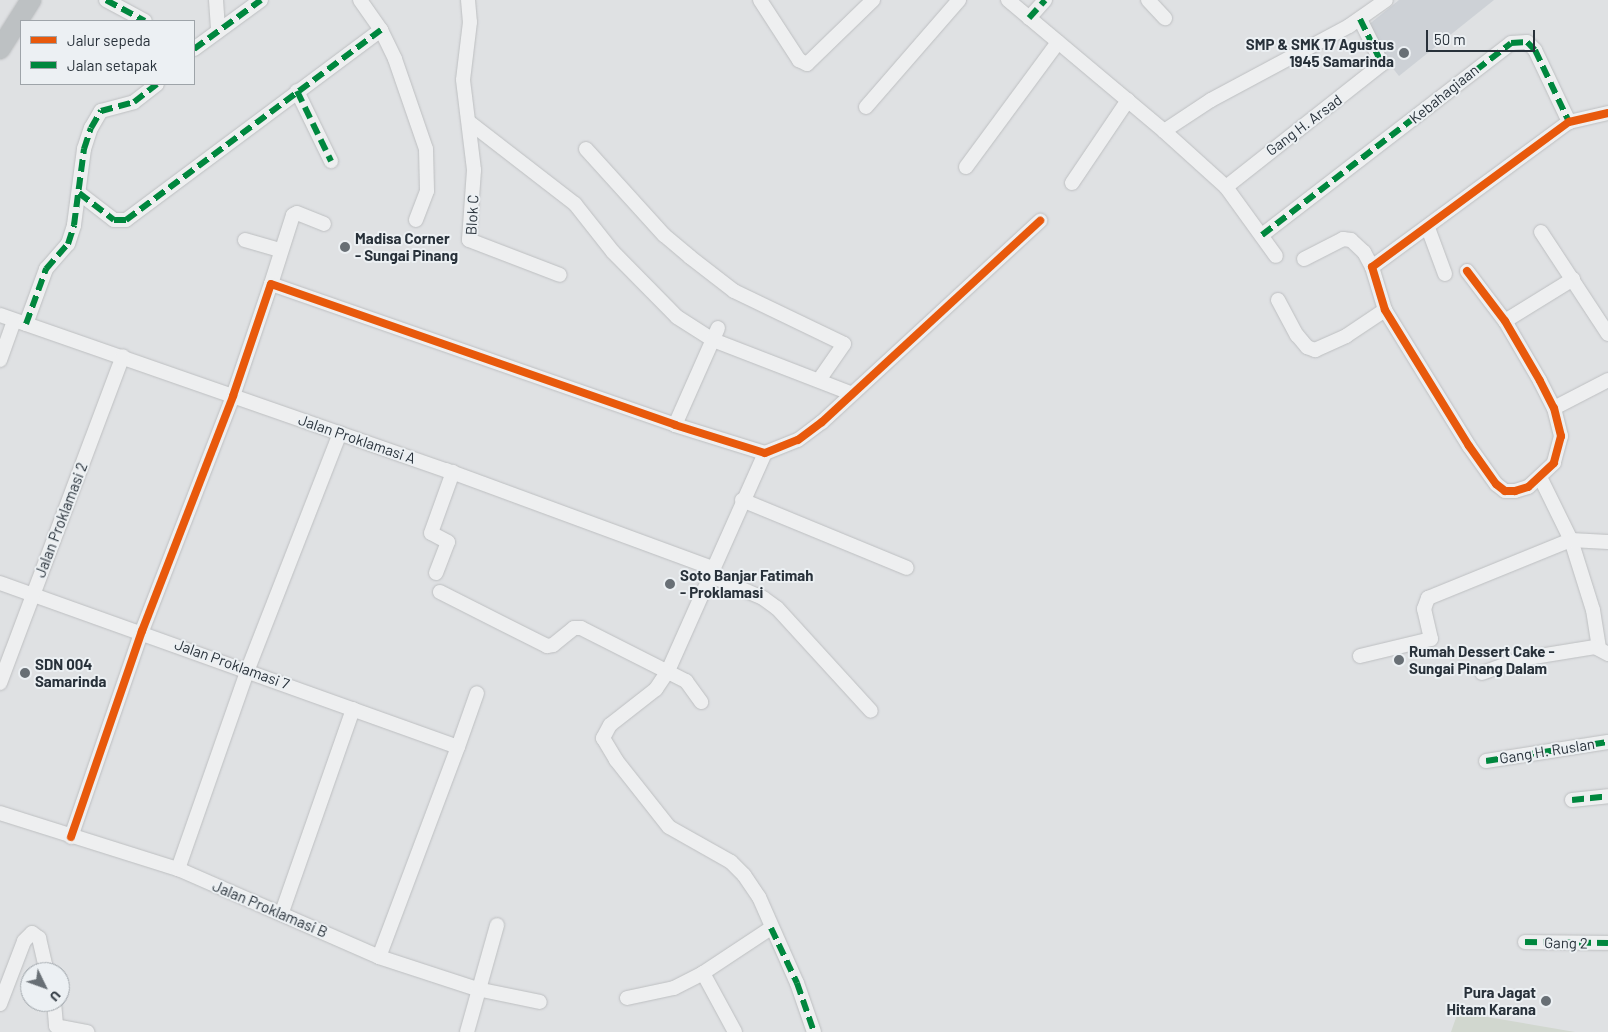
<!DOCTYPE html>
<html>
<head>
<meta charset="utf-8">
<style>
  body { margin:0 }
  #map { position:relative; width:1608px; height:1032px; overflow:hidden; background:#dfe1e3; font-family:Barlow,sans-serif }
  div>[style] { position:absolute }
  .built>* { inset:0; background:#cdd1d6 }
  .green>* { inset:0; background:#d1d7cf }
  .roads { filter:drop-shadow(0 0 1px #bdbfc1) drop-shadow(0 0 1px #bdbfc1) }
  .street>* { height:14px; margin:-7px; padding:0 7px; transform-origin:7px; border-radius:7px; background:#eeeff0 }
  .secondary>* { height:20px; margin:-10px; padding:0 10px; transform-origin:10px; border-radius:10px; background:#bdc1c3 }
  .quiet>* { height:6px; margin-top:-3px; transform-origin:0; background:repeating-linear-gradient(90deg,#00873e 0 12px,transparent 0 18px) }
  .cycleway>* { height:8px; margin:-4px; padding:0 4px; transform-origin:4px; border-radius:4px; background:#e8590c }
  .dots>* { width:14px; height:14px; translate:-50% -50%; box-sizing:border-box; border:2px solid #ecf0f3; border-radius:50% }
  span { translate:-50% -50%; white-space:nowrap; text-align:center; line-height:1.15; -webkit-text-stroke:4px #ecf0f3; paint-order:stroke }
  .poi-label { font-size:15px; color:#28313a; font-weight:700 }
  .right { translate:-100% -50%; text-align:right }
  .left { translate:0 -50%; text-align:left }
  .street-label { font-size:15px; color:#28313a }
  .legend { position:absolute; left:20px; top:20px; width:175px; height:65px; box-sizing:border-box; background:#ecf0f3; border:1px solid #9ea4a9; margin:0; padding:6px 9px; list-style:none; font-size:15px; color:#28313a }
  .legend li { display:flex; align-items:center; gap:10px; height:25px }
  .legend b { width:25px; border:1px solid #9ea4a9 }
  .north { position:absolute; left:20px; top:962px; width:50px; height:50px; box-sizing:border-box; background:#ecf0f3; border:1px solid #9ea4a9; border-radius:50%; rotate:132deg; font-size:14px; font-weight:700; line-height:20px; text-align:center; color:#28313a }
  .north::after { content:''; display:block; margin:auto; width:18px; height:22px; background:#686f75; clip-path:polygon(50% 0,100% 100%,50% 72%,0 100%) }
  .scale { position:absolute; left:1426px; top:30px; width:109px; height:22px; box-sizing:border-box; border:2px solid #28313a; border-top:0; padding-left:6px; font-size:15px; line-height:18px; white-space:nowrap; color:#28313a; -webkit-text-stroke:4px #ecf0f3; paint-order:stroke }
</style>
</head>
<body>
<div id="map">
  <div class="built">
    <div style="clip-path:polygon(1399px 0,1494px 0,1399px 76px,1362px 30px)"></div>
  </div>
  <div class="green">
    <div style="clip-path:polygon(1458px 1012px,1575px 1032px,1451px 1032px)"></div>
  </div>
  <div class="roads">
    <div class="street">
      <div style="left:106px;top:0;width:44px;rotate:28.3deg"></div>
      <div style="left:216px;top:0;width:30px;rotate:86deg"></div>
      <div style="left:360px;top:0;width:37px;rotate:55deg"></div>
      <div style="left:381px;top:30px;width:32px;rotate:64deg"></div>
      <div style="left:395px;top:59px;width:95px;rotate:71deg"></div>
      <div style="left:426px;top:149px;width:42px;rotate:88.6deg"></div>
      <div style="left:427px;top:191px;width:31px;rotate:111deg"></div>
      <div style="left:468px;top:0;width:22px;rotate:85deg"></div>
      <div style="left:470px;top:22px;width:58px;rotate:96.9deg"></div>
      <div style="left:463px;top:80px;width:91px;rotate:83deg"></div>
      <div style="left:474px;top:170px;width:70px;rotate:94.1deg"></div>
      <div style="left:469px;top:240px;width:97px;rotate:21deg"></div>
      <div style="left:760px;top:0;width:72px;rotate:57deg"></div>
      <div style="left:799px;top:60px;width:9px;rotate:27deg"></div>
      <div style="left:807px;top:64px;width:92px;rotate:-44.1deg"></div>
      <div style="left:1008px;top:0;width:204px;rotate:40deg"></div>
      <div style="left:1164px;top:131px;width:84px;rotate:42.1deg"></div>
      <div style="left:1226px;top:187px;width:85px;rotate:54.1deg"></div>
      <div style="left:1148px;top:0;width:25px;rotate:47deg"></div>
      <div style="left:1029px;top:18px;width:24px;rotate:-48deg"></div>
      <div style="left:194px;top:49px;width:83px;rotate:-36.2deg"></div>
      <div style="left:297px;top:91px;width:78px;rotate:64.1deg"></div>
      <div style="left:866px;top:107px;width:142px;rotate:-49deg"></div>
      <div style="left:469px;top:122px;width:134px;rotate:37.7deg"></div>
      <div style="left:575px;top:204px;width:61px;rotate:51.6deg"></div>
      <div style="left:613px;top:252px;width:91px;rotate:45.4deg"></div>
      <div style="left:677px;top:317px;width:43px;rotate:32.6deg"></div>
      <div style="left:713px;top:340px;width:147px;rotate:21.1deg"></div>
      <div style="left:1164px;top:131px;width:56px;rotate:-33.4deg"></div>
      <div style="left:1211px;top:100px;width:157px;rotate:-28.2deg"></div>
      <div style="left:1349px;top:26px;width:45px;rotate:-35.1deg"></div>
      <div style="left:586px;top:149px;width:116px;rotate:47.8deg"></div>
      <div style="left:664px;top:235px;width:34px;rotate:40deg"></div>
      <div style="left:690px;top:257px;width:56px;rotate:37.7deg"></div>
      <div style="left:734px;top:291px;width:122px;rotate:25.7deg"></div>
      <div style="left:844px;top:344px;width:44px;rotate:124.8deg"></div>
      <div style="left:966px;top:167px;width:155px;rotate:-53.6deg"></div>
      <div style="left:1072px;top:183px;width:100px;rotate:-56deg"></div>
      <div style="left:1226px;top:187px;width:199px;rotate:-38.3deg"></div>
      <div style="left:1382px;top:64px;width:50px;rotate:-116.1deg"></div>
      <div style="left:79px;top:193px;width:44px;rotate:37.6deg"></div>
      <div style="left:114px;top:220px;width:12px"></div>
      <div style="left:126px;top:220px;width:318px;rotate:-36.7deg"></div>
      <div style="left:1428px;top:228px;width:49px;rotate:69.7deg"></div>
      <div style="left:1541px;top:232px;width:122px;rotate:56.7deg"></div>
      <div style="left:1262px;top:235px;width:314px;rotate:-37.6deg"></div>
      <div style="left:1511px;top:43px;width:16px;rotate:-4deg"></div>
      <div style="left:1527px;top:42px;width:11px;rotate:45deg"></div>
      <div style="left:1535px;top:50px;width:80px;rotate:64.7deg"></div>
      <div style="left:245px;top:240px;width:37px;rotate:16deg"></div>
      <div style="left:1304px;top:259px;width:44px;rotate:-27.1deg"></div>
      <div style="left:1343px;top:239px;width:8px;rotate:7deg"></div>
      <div style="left:1351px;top:240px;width:18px;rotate:43deg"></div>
      <div style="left:1364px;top:252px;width:17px;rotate:62deg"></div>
      <div style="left:1467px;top:271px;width:63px;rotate:52.8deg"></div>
      <div style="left:1505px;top:321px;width:69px;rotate:59.7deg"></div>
      <div style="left:1540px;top:381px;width:30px;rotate:63deg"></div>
      <div style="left:1554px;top:408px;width:29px;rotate:76deg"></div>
      <div style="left:1561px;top:436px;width:28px;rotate:105deg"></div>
      <div style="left:1554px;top:463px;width:35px;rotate:137deg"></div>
      <div style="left:1528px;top:487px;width:14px;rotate:163deg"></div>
      <div style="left:1515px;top:491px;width:10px;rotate:180deg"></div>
      <div style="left:1505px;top:491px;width:11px;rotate:-142deg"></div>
      <div style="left:1496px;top:484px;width:47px;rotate:-125.4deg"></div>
      <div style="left:1469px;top:446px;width:160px;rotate:-121.7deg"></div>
      <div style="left:1385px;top:310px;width:45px;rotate:-106.8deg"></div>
      <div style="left:1372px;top:267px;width:245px;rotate:-36.4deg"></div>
      <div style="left:1569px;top:122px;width:40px;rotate:-13deg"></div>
      <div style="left:271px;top:284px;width:72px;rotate:-72.3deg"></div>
      <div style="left:293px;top:215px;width:4px;rotate:-27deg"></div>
      <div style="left:297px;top:213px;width:29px;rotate:22deg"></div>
      <div style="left:1278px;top:300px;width:40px;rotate:62deg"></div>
      <div style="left:1297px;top:335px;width:16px;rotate:50deg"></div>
      <div style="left:1307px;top:347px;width:9px;rotate:21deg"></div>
      <div style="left:1315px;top:350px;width:34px;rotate:-24deg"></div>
      <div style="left:1346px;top:336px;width:47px;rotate:-33.7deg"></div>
      <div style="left:0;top:315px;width:472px;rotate:19.2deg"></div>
      <div style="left:446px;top:470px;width:284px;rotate:20.2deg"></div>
      <div style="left:1505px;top:321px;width:80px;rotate:-31.7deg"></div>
      <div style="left:26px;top:324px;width:59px;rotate:-70deg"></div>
      <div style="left:46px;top:269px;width:33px;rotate:-49deg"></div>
      <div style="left:68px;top:244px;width:20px;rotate:-72deg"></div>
      <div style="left:74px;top:225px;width:77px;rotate:-82.5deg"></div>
      <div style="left:84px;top:149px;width:22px;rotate:-72deg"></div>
      <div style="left:91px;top:128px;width:20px;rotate:-60deg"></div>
      <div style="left:101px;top:111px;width:34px;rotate:-15deg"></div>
      <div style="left:134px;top:102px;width:29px;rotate:-38deg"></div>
      <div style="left:0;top:360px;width:41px;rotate:-70.3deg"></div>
      <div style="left:1554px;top:408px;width:61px;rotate:-27.4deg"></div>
      <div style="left:675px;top:425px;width:106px;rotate:-66.1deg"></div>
      <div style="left:765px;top:453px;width:239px;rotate:114deg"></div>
      <div style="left:668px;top:671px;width:22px;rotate:124deg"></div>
      <div style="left:656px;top:689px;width:58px;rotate:142deg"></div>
      <div style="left:610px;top:725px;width:15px;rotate:118deg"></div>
      <div style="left:603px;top:738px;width:26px;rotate:59deg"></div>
      <div style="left:616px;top:760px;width:85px;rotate:51.7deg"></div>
      <div style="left:669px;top:827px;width:71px;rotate:29.4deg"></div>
      <div style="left:731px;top:862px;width:18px;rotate:45deg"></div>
      <div style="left:744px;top:875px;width:27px;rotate:56deg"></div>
      <div style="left:759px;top:897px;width:94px;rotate:66.2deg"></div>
      <div style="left:797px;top:983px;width:52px;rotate:70.9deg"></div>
      <div style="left:1540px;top:477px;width:70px;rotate:63.8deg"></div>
      <div style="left:1571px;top:540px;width:73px;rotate:72.6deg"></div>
      <div style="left:1593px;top:610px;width:38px;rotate:81deg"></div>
      <div style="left:742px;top:500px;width:178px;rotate:22.4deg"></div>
      <div style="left:436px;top:573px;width:33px;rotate:-69deg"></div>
      <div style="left:448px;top:542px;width:19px;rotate:-152deg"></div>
      <div style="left:431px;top:533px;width:65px;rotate:-70.2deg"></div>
      <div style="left:709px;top:575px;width:59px;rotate:23.1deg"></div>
      <div style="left:763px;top:598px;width:17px;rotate:36deg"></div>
      <div style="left:777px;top:608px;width:139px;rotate:47.6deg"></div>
      <div style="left:0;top:583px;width:486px;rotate:19.7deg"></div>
      <div style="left:458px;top:747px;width:57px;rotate:-70.6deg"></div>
      <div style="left:440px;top:592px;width:120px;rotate:26.8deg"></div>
      <div style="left:547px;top:646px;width:6px;rotate:-9deg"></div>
      <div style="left:553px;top:645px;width:27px;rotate:-39deg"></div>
      <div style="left:574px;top:628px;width:7px"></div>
      <div style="left:581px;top:628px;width:118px;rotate:26.8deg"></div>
      <div style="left:686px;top:681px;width:26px;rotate:54deg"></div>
      <div style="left:1360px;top:656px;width:73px;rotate:-13.5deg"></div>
      <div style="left:1431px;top:639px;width:31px;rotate:-103deg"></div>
      <div style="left:1424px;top:609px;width:12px;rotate:-70deg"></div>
      <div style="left:1428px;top:598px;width:154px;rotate:-22.1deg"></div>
      <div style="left:1571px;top:540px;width:37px;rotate:3deg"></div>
      <div style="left:1482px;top:673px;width:41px;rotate:-19.7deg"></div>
      <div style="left:1521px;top:659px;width:75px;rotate:-9.2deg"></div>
      <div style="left:1595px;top:647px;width:15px;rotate:28deg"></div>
      <div style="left:0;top:683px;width:349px;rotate:-69.4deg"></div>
      <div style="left:1486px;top:761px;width:123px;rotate:-8.9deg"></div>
      <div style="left:1572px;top:800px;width:36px;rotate:-6deg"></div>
      <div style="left:0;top:813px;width:187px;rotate:17.5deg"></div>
      <div style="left:178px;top:869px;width:219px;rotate:23.6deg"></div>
      <div style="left:379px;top:957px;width:103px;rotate:18.1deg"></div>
      <div style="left:477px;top:989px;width:64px;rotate:11.7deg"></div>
      <div style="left:71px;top:837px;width:218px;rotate:-71deg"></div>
      <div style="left:142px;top:631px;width:252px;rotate:-68.8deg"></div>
      <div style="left:233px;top:396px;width:118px;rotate:-71.3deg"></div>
      <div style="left:271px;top:284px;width:428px;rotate:19.2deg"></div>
      <div style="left:675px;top:425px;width:94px;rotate:17.3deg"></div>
      <div style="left:765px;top:453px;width:35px;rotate:-22deg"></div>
      <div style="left:798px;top:440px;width:30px;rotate:-37deg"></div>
      <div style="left:822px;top:422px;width:297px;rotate:-42.7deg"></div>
      <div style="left:178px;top:869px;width:212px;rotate:-70.7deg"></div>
      <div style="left:248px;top:669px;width:253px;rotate:-68.7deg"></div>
      <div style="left:282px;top:912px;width:215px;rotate:-70.7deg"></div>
      <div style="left:1525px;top:942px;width:83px;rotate:0.7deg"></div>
      <div style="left:379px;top:957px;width:224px;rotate:-69.4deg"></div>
      <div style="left:703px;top:973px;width:82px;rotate:-33.5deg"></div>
      <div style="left:627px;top:998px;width:48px;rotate:-12deg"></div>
      <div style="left:674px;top:988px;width:33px;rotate:-27deg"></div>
      <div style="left:703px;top:973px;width:67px;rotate:61.5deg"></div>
      <div style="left:54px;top:1002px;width:24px;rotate:85deg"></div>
      <div style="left:56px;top:1026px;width:32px;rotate:11deg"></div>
      <div style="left:0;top:1004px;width:67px;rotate:-69.1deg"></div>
      <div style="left:24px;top:941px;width:11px;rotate:-45deg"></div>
      <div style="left:32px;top:933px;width:9px;rotate:36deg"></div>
      <div style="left:39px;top:938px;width:35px;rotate:77deg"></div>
      <div style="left:467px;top:1032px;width:111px;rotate:-74.3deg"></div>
    </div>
    <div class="secondary">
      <div style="left:0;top:49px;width:58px;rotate:-57.7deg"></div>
    </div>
  </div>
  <div class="quiet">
    <div style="left:106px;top:0;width:44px;rotate:28.3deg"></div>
    <div style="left:1029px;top:18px;width:24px;rotate:-48deg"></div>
    <div style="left:1360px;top:19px;width:50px;rotate:63.9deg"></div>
    <div style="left:194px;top:49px;width:83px;rotate:-36.2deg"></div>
    <div style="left:297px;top:91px;width:78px;rotate:64.1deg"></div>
    <div style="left:79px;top:193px;width:44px;rotate:37.6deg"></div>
    <div style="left:114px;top:220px;width:12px"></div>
    <div style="left:126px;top:220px;width:318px;rotate:-36.7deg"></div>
    <div style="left:1262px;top:235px;width:314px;rotate:-37.6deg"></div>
    <div style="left:1511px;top:43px;width:16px;rotate:-4deg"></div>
    <div style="left:1527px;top:42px;width:11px;rotate:45deg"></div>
    <div style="left:1535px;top:50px;width:80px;rotate:64.7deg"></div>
    <div style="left:26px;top:324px;width:59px;rotate:-70deg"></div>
    <div style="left:46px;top:269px;width:33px;rotate:-49deg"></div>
    <div style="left:68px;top:244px;width:20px;rotate:-72deg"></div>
    <div style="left:74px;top:225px;width:77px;rotate:-82.5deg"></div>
    <div style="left:84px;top:149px;width:22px;rotate:-72deg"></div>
    <div style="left:91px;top:128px;width:20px;rotate:-60deg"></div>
    <div style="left:101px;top:111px;width:34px;rotate:-15deg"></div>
    <div style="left:134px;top:102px;width:29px;rotate:-38deg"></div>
    <div style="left:1486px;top:761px;width:123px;rotate:-8.9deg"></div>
    <div style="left:1572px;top:800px;width:36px;rotate:-6deg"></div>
    <div style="left:771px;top:928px;width:61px;rotate:64.7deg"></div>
    <div style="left:797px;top:983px;width:52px;rotate:70.9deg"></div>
    <div style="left:1525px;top:942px;width:83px;rotate:0.7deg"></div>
  </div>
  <div class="cycleway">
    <div style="left:1467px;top:271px;width:63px;rotate:52.8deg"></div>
    <div style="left:1505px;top:321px;width:69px;rotate:59.7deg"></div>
    <div style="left:1540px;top:381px;width:30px;rotate:63deg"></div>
    <div style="left:1554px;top:408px;width:29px;rotate:76deg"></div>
    <div style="left:1561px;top:436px;width:28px;rotate:105deg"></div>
    <div style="left:1554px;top:463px;width:35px;rotate:137deg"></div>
    <div style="left:1528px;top:487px;width:14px;rotate:163deg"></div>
    <div style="left:1515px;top:491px;width:10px;rotate:180deg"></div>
    <div style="left:1505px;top:491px;width:11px;rotate:-142deg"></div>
    <div style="left:1496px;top:484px;width:47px;rotate:-125.4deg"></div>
    <div style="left:1469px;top:446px;width:160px;rotate:-121.7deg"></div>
    <div style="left:1385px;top:310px;width:45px;rotate:-106.8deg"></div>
    <div style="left:1372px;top:267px;width:245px;rotate:-36.4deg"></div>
    <div style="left:1569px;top:122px;width:40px;rotate:-13deg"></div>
    <div style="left:71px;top:837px;width:218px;rotate:-71deg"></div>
    <div style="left:142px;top:631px;width:252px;rotate:-68.8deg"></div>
    <div style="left:233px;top:396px;width:118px;rotate:-71.3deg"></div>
    <div style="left:271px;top:284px;width:428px;rotate:19.2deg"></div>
    <div style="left:675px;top:425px;width:94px;rotate:17.3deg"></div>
    <div style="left:765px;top:453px;width:35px;rotate:-22deg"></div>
    <div style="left:798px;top:440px;width:30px;rotate:-37deg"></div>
    <div style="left:822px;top:422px;width:297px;rotate:-42.7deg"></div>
  </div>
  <div class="dots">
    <div style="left:1404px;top:53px;background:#686f75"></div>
    <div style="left:345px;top:247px;background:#686f75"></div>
    <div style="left:670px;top:584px;background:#686f75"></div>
    <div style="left:1399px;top:660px;background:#686f75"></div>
    <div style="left:25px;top:673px;background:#686f75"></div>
    <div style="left:1546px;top:1001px;background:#686f75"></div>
  </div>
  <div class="poi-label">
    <span class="right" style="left:1394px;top:53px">SMP &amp; SMK 17 Agustus<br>1945 Samarinda</span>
    <span class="left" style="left:355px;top:247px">Madisa Corner<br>- Sungai Pinang</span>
    <span class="left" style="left:680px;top:584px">Soto Banjar Fatimah<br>- Proklamasi</span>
    <span class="left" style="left:1409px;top:660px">Rumah Dessert Cake -<br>Sungai Pinang Dalam</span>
    <span class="left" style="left:35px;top:673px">SDN 004<br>Samarinda</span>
    <span class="right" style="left:1536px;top:1001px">Pura Jagat<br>Hitam Karana</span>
  </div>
  <div class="street-label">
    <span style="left:1444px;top:94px;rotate:-39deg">Kebahagiaan</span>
    <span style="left:1304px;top:125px;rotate:-37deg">Gang H. Arsad</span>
    <span style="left:472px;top:215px;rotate:-87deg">Blok C</span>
    <span style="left:357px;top:439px;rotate:19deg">Jalan Proklamasi A</span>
    <span style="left:61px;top:520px;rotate:-69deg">Jalan Proklamasi 2</span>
    <span style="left:232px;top:664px;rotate:20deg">Jalan Proklamasi 7</span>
    <span style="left:1547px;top:751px;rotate:-9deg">Gang H. Ruslan</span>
    <span style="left:270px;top:909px;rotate:23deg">Jalan Proklamasi B</span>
    <span style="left:1566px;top:943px;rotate:1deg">Gang 2</span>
  </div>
  <ul class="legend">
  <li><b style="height:6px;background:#e8590c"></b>Jalur sepeda</li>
  <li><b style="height:6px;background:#00873e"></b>Jalan setapak</li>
  </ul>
  <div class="north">U</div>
  <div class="scale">50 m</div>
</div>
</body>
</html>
